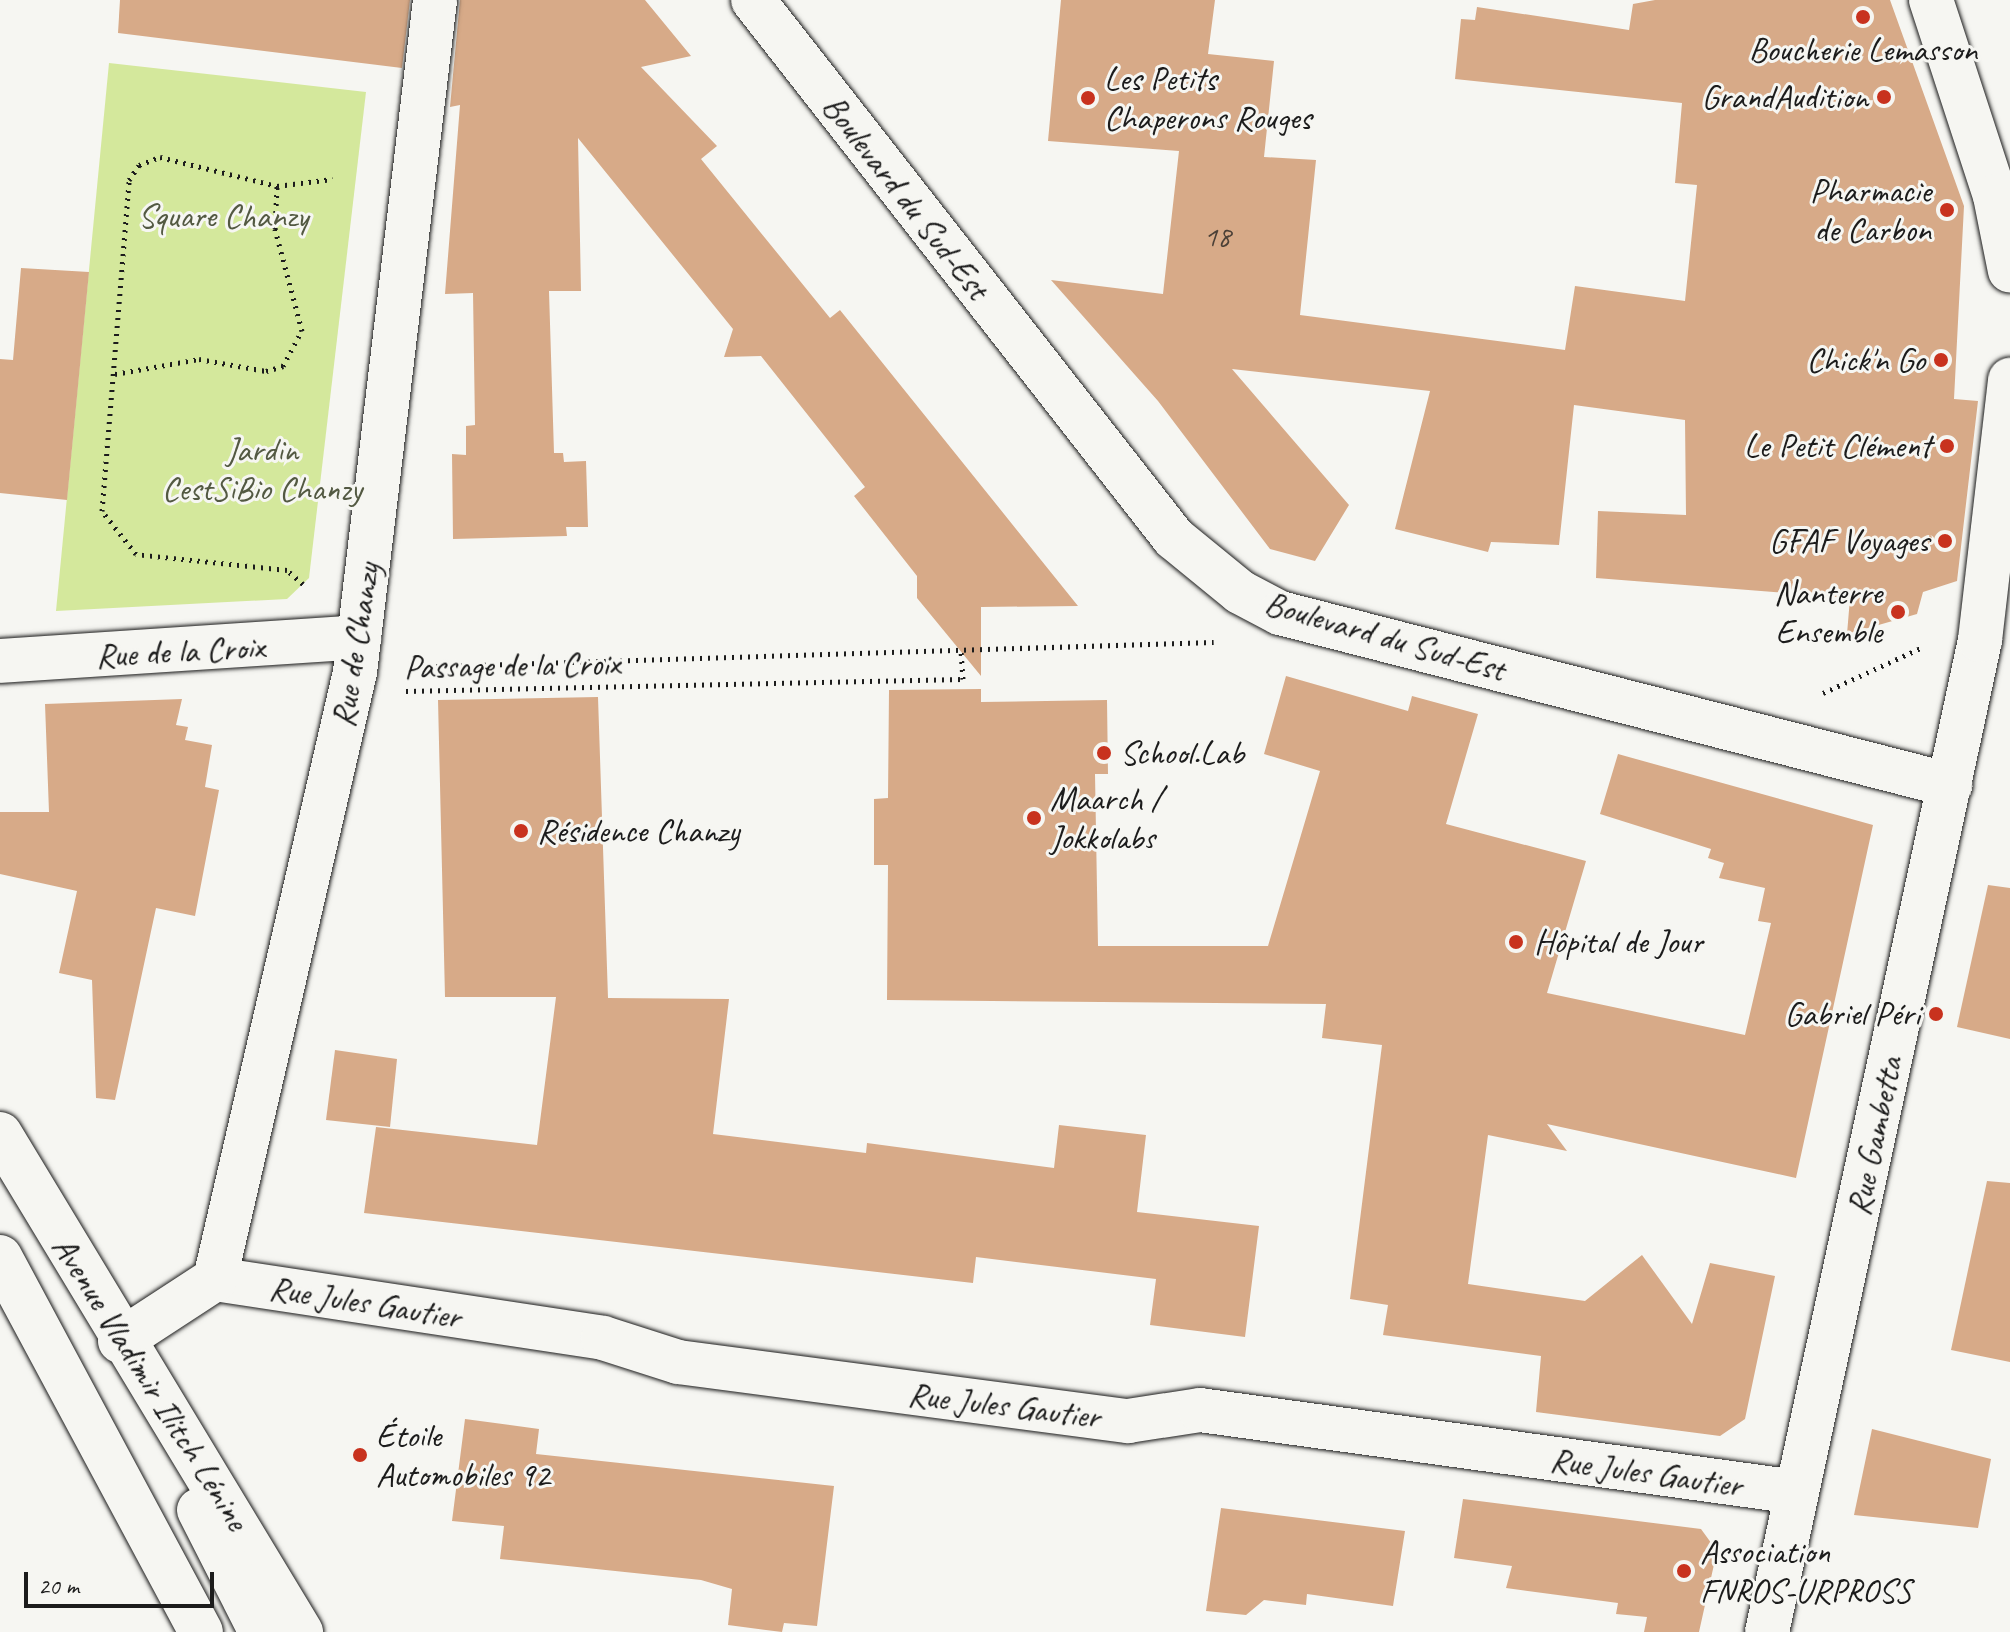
<!DOCTYPE html>
<html>
<head>
<meta charset="utf-8">
<style>
  body { margin:0 }
  #map { position:relative; width:2010px; height:1632px; overflow:hidden; background:#f6f6f2; font-family:Caveat,sans-serif }
  div>[style] { position:absolute }
  .green>* { inset:0; background:#d4e89c }
  .building>* { inset:0; background:#d7aa88 }
  .path>* { height:5px; margin-top:-2.5px; transform-origin:0; background:repeating-linear-gradient(90deg,#1c1c1c 0 2px,transparent 0 8px) }
  .roads { filter:drop-shadow(0 0 2px #1c1c1c) drop-shadow(0 0 2px #1c1c1c) }
  .street>* { height:44px; margin:-22px; padding:0 22px; transform-origin:22px; border-radius:22px; background:#f6f6f2 }
  .secondary>* { height:44px; margin:-22px; padding:0 22px; transform-origin:22px; border-radius:22px; background:#f6f6f2 }
  .primary>* { height:44px; margin:-22px; padding:0 22px; transform-origin:22px; border-radius:22px; background:#f6f6f2 }
  .dots>* { width:22px; height:22px; translate:-50% -50%; box-sizing:border-box; border:4px solid #f6f6f2; border-radius:50% }
  span { translate:-50% -50%; white-space:nowrap; text-align:center; line-height:1.15; -webkit-text-stroke:6px #f6f6f2; paint-order:stroke }
  .number-label { font-size:30px; color:#4b4037 }
  .number-label span { -webkit-text-stroke-width:0 }
  .poi-label { font-size:34px; color:#1c1c1c }
  .left { translate:0 -50%; text-align:left }
  .right { translate:-100% -50%; text-align:right }
  .street-label { font-size:34px; color:#1c1c1c }
  .park-label { font-size:34px; color:#535942 }
  .scale { position:absolute; left:24px; top:1572px; width:190px; height:36px; box-sizing:border-box; border:4px solid #1c1c1c; border-top:0; padding-left:10px; font-size:24px; line-height:28px; white-space:nowrap; color:#1c1c1c; -webkit-text-stroke:6px #f6f6f2; paint-order:stroke }
</style>
</head>
<body>
<div id="map">
  <div class="green">
    <div style="clip-path:polygon(109px 63px,366px 92px,309px 578px,287px 599px,56px 611px)"></div>
  </div>
  <div class="building">
    <div style="clip-path:polygon(120px 0,410px 0,402px 68px,118px 33px)"></div>
    <div style="clip-path:polygon(460px 0,645px 0,691px 56px,641px 67px,717px 146px,701px 159px,830px 318px,840px 310px,1078px 606px,981px 607px,981px 676px,917px 598px,917px 576px,854px 496px,865px 487px,761px 356px,724px 357px,733px 329px,578px 138px,581px 291px,549px 291px,554px 453px,563px 453px,564px 462px,586px 461px,588px 527px,566px 527px,567px 536px,453px 539px,452px 454px,466px 455px,466px 426px,475px 425px,473px 293px,445px 294px,460px 105px,450px 107px)"></div>
    <div style="clip-path:polygon(1061px 0,1215px 0,1208px 54px,1274px 61px,1264px 157px,1316px 160px,1300px 315px,1565px 350px,1575px 286px,1685px 301px,1697px 185px,1675px 183px,1682px 103px,1455px 79px,1461px 19px,1475px 20px,1477px 7px,1629px 30px,1633px 4px,1655px 0,1890px 0,1964px 206px,1954px 399px,1978px 401px,1957px 581px,1923px 592px,1917px 614px,1847px 634px,1850px 598px,1596px 578px,1598px 511px,1686px 515px,1685px 420px,1574px 405px,1559px 545px,1491px 542px,1488px 552px,1395px 529px,1430px 391px,1232px 369px,1349px 505px,1315px 561px,1270px 549px,1158px 401px,1051px 280px,1163px 294px,1179px 151px,1048px 141px)"></div>
    <div style="clip-path:polygon(21px 268px,89px 272px,67px 500px,0 493px,0 359px,13px 360px)"></div>
    <div style="clip-path:polygon(1286px 676px,1408px 711px,1412px 696px,1478px 714px,1446px 824px,1586px 861px,1547px 993px,1745px 1035px,1771px 923px,1758px 921px,1765px 888px,1719px 878px,1724px 863px,1708px 858px,1711px 849px,1600px 814px,1618px 754px,1873px 825px,1796px 1178px,1547px 1124px,1567px 1151px,1488px 1135px,1468px 1284px,1585px 1301px,1642px 1255px,1692px 1324px,1710px 1263px,1775px 1276px,1745px 1419px,1720px 1436px,1536px 1412px,1541px 1356px,1383px 1335px,1388px 1305px,1350px 1299px,1382px 1045px,1322px 1038px,1326px 1004px,887px 1000px,888px 865px,874px 865px,874px 799px,888px 798px,889px 690px,981px 689px,981px 702px,1107px 700px,1108px 774px,1095px 774px,1098px 946px,1268px 946px,1320px 771px,1264px 754px)"></div>
    <div style="clip-path:polygon(598px 697px,608px 998px,729px 999px,713px 1134px,866px 1153px,867px 1143px,1054px 1168px,1059px 1125px,1146px 1135px,1137px 1212px,1259px 1226px,1245px 1337px,1150px 1325px,1156px 1279px,976px 1257px,973px 1283px,364px 1213px,376px 1127px,537px 1145px,556px 997px,445px 997px,438px 700px)"></div>
    <div style="clip-path:polygon(182px 699px,176px 725px,188px 727px,185px 740px,212px 745px,205px 787px,219px 790px,195px 916px,156px 908px,115px 1100px,96px 1098px,92px 980px,59px 973px,77px 891px,0 874px,0 812px,49px 812px,45px 704px)"></div>
    <div style="clip-path:polygon(1988px 885px,2010px 888px,2010px 1039px,1957px 1027px)"></div>
    <div style="clip-path:polygon(335px 1050px,397px 1059px,390px 1127px,326px 1120px)"></div>
    <div style="clip-path:polygon(1987px 1181px,2010px 1183px,2010px 1362px,1951px 1350px)"></div>
    <div style="clip-path:polygon(465px 1419px,539px 1429px,536px 1454px,834px 1486px,817px 1626px,784px 1623px,782px 1632px,728px 1625px,732px 1589px,701px 1580px,500px 1559px,504px 1526px,452px 1521px)"></div>
    <div style="clip-path:polygon(1872px 1429px,1991px 1459px,1978px 1528px,1854px 1515px)"></div>
    <div style="clip-path:polygon(1463px 1499px,1701px 1529px,1717px 1551px,1699px 1632px,1644px 1632px,1647px 1617px,1616px 1614px,1618px 1603px,1506px 1588px,1512px 1566px,1454px 1558px)"></div>
    <div style="clip-path:polygon(1221px 1508px,1405px 1531px,1393px 1606px,1307px 1594px,1306px 1605px,1264px 1600px,1246px 1615px,1206px 1611px)"></div>
  </div>
  <div class="path">
    <div style="left:115px;top:374px;width:85px;rotate:-10.1deg"></div>
    <div style="left:199px;top:359px;width:68px;rotate:10.2deg"></div>
    <div style="left:266px;top:371px;width:18px;rotate:-16deg"></div>
    <div style="left:283px;top:366px;width:40px;rotate:-62deg"></div>
    <div style="left:302px;top:331px;width:106px;rotate:-104.8deg"></div>
    <div style="left:275px;top:229px;width:43px;rotate:-87.3deg"></div>
    <div style="left:303px;top:584px;width:21px;rotate:-139deg"></div>
    <div style="left:287px;top:570px;width:152px;rotate:-174deg"></div>
    <div style="left:136px;top:554px;width:55px;rotate:-128.3deg"></div>
    <div style="left:102px;top:511px;width:332px;rotate:-85.3deg"></div>
    <div style="left:129px;top:180px;width:18px;rotate:-56deg"></div>
    <div style="left:139px;top:165px;width:22px;rotate:-21deg"></div>
    <div style="left:160px;top:157px;width:121px;rotate:13.9deg"></div>
    <div style="left:277px;top:186px;width:56px;rotate:-7.1deg"></div>
    <div style="left:412px;top:667px;width:802px;rotate:-1.79deg"></div>
    <div style="left:406px;top:691px;width:557px;rotate:-1.23deg"></div>
    <div style="left:963px;top:679px;width:30px;rotate:-94deg"></div>
    <div style="left:1823px;top:693px;width:110px;rotate:-24.7deg"></div>
  </div>
  <div class="roads">
    <div class="street">
      <div style="left:753px;top:0;width:683px;rotate:51.96deg"></div>
      <div style="left:1174px;top:538px;width:85px;rotate:39.3deg"></div>
      <div style="left:1240px;top:592px;width:45px;rotate:27.7deg"></div>
      <div style="left:1280px;top:613px;width:692px;rotate:14.4deg"></div>
      <div style="left:0;top:661px;width:360px;rotate:-3.8deg"></div>
      <div style="left:215px;top:1279px;width:392px;rotate:8.6deg"></div>
      <div style="left:603px;top:1338px;width:79px;rotate:17.7deg"></div>
      <div style="left:678px;top:1362px;width:454px;rotate:7.5deg"></div>
      <div style="left:1128px;top:1421px;width:73px;rotate:-8.7deg"></div>
      <div style="left:1200px;top:1410px;width:602px;rotate:7.83deg"></div>
      <div style="left:215px;top:1279px;width:623px;rotate:-77.01deg"></div>
      <div style="left:355px;top:672px;width:677px;rotate:-83.21deg"></div>
      <div style="left:120px;top:1341px;width:113px;rotate:-33.1deg"></div>
    </div>
    <div class="secondary">
      <div style="left:1931px;top:0;width:206px;rotate:71.9deg"></div>
      <div style="left:1995px;top:196px;width:76px;rotate:78.7deg"></div>
      <div style="left:1767px;top:1632px;width:1015px;rotate:-77.88deg"></div>
      <div style="left:1980px;top:640px;width:262px;rotate:-83.4deg"></div>
    </div>
    <div class="primary">
      <div style="left:0;top:1134px;width:582px;rotate:58.85deg"></div>
      <div style="left:0;top:1257px;width:425px;rotate:61.8deg"></div>
      <div style="left:199px;top:1510px;width:137px;rotate:63.1deg"></div>
    </div>
  </div>
  <div class="dots">
    <div style="left:1863px;top:17px;background:#c8321e"></div>
    <div style="left:1884px;top:97px;background:#c8321e"></div>
    <div style="left:1088px;top:98px;background:#c8321e"></div>
    <div style="left:1947px;top:210px;background:#c8321e"></div>
    <div style="left:1941px;top:360px;background:#c8321e"></div>
    <div style="left:1947px;top:446px;background:#c8321e"></div>
    <div style="left:1945px;top:541px;background:#c8321e"></div>
    <div style="left:1898px;top:612px;background:#c8321e"></div>
    <div style="left:1104px;top:753px;background:#c8321e"></div>
    <div style="left:1034px;top:818px;background:#c8321e"></div>
    <div style="left:521px;top:831px;background:#c8321e"></div>
    <div style="left:1516px;top:942px;background:#c8321e"></div>
    <div style="left:1936px;top:1014px;background:#c8321e"></div>
    <div style="left:360px;top:1455px;background:#c8321e"></div>
    <div style="left:1684px;top:1571px;background:#c8321e"></div>
  </div>
  <div class="number-label">
    <span style="left:1217px;top:236px">18</span>
  </div>
  <div class="poi-label">
    <span style="left:1863px;top:50px">Boucherie Lemasson</span>
    <span class="left" style="left:1104px;top:98px">Les Petits<br>Chaperons Rouges</span>
    <span class="right" style="left:1868px;top:97px">GrandAudition</span>
    <span class="right" style="left:1931px;top:210px">Pharmacie<br>de Carbon</span>
    <span class="right" style="left:1925px;top:360px">Chick'n Go</span>
    <span class="right" style="left:1931px;top:446px">Le Petit Clément</span>
    <span class="right" style="left:1929px;top:541px">GFAF Voyages</span>
    <span class="right" style="left:1882px;top:612px">Nanterre<br>Ensemble</span>
    <span class="left" style="left:1120px;top:753px">School.Lab</span>
    <span class="left" style="left:1050px;top:818px">Maarch /<br>Jokkolabs</span>
    <span class="left" style="left:537px;top:831px">Résidence Chanzy</span>
    <span class="left" style="left:1534px;top:942px">Hôpital de Jour</span>
    <span class="right" style="left:1920px;top:1014px">Gabriel Péri</span>
    <span class="left" style="left:376px;top:1455px">Étoile<br>Automobiles 92</span>
    <span class="left" style="left:1700px;top:1571px">Association<br>FNROS-URPROSS</span>
  </div>
  <div class="street-label">
    <span style="left:906px;top:197px;rotate:52deg">Boulevard du Sud-Est</span>
    <span style="left:1385px;top:636px;rotate:16deg">Boulevard du Sud-Est</span>
    <span style="left:355px;top:645px;rotate:-81deg">Rue de Chanzy</span>
    <span style="left:180px;top:651px;rotate:-3deg">Rue de la Croix</span>
    <span style="left:512px;top:665px;rotate:-1deg">Passage de la Croix</span>
    <span style="left:1874px;top:1136px;rotate:-78deg">Rue Gambetta</span>
    <span style="left:365px;top:1302px;rotate:9deg">Rue Jules Gautier</span>
    <span style="left:151px;top:1383px;rotate:58deg">Avenue Vladimir Ilitch Lénine</span>
    <span style="left:1004px;top:1405px;rotate:7deg">Rue Jules Gautier</span>
    <span style="left:1646px;top:1472px;rotate:8deg">Rue Jules Gautier</span>
  </div>
  <div class="park-label">
    <span style="left:223px;top:216px">Square Chanzy</span>
    <span style="left:262px;top:469px">Jardin<br>CestSiBio Chanzy</span>
  </div>
  <div class="scale">20 m</div>
</div>
</body>
</html>
